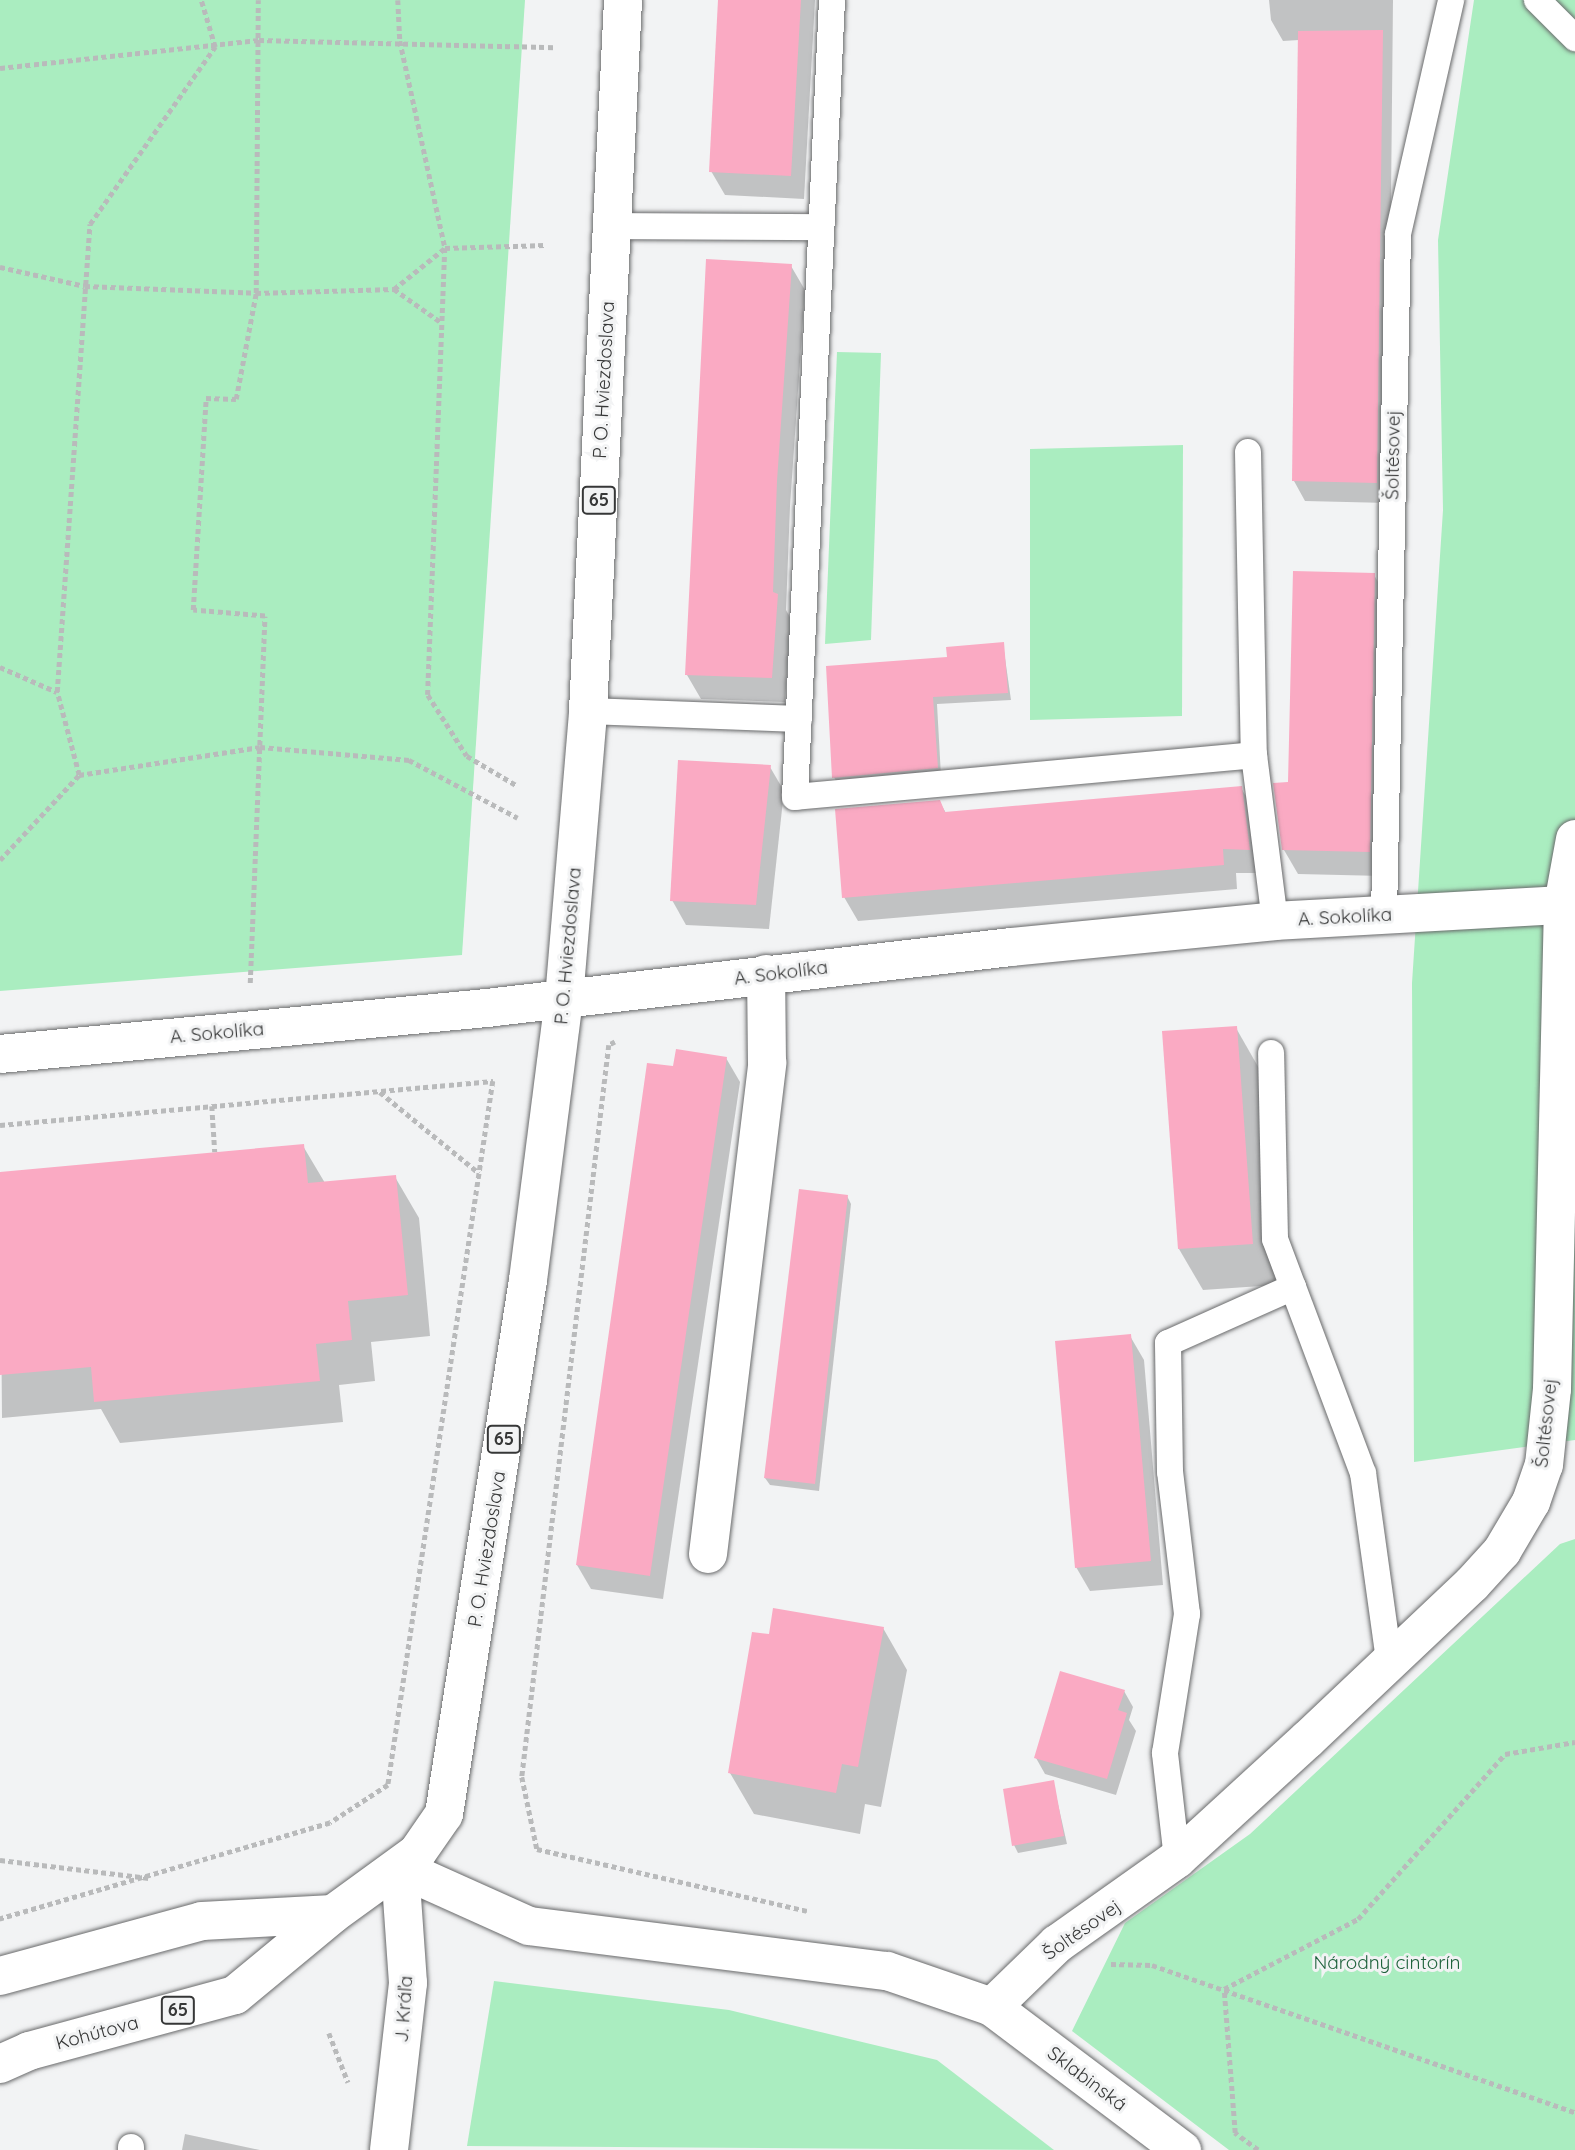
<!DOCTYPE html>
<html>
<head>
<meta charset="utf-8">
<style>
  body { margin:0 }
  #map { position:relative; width:1575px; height:2150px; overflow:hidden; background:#f2f3f4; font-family:Quicksand,sans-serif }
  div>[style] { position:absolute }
  .green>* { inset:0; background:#aaedc0 }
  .shadow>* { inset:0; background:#0003 }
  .building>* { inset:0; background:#faaac3 }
  .path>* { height:4.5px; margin-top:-2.25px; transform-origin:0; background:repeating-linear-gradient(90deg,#b9babb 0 5px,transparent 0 8.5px) }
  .roads { filter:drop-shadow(0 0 2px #696a6b) drop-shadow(0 0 2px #696a6b) }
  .lane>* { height:26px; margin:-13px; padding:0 13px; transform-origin:13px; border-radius:13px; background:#fff }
  .street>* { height:38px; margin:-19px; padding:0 19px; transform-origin:19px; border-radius:19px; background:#fff }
  .secondary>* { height:38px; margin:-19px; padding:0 19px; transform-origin:19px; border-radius:19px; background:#fff }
  .primary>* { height:38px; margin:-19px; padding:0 19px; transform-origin:19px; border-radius:19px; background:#fff }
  span { translate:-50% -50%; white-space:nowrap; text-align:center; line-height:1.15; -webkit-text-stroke:6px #f2f3f4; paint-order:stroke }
  .shield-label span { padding:2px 5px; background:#f2f3f4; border:2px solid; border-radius:5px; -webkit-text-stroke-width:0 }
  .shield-label { font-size:18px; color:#363737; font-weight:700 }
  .street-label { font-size:19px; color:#363737 }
  .park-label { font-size:19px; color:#1e623c }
</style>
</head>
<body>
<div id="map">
  <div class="green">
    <div style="clip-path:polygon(0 0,525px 0,462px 955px,0 991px)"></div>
    <div style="clip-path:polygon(1474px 0,1575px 0,1575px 1440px,1414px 1462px,1412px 983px,1443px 510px,1438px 240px)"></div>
    <div style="clip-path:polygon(837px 352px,881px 353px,871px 640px,825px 644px)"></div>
    <div style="clip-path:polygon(1183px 445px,1182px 716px,1030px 720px,1030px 449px)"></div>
    <div style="clip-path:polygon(1575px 1539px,1575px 2150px,1229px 2150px,1072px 2031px,1125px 1923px,1250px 1834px,1560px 1544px)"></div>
    <div style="clip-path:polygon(494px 1981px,729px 2010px,937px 2060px,1054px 2150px,467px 2146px)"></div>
  </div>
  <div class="shadow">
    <div style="clip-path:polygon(719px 0,815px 0,804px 199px,725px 195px,711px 171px)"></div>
    <div style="clip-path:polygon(1269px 0,1393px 0,1388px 503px,1305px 501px,1294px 481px,1299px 40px,1283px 41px,1271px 20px)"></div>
    <div style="clip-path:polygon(791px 266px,805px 290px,790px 506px,786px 610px,791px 619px,785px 702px,701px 699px,687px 675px)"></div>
    <div style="clip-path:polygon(1374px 575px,1388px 599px,1383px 876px,1298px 874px,1284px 850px,1290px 783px)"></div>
    <div style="clip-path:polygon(1003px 644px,1011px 700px,937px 704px,941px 776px,838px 785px,834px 777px,949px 659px)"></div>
    <div style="clip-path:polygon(770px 767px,784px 791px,769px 929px,686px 925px,672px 900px)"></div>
    <div style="clip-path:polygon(1241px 788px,1255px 812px,1263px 873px,1236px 873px,1237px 889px,858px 921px,844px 897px,939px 801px,946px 813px)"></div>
    <div style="clip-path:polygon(1236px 1028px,1260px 1070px,1276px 1285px,1203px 1290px,1179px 1249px)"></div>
    <div style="clip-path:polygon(726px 1058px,740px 1082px,663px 1599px,591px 1589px,577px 1565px,674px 1068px)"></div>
    <div style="clip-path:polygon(303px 1146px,325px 1183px,395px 1177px,419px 1218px,430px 1336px,371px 1342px,375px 1381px,339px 1385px,343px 1422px,120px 1443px,101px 1409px,2px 1418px,0 1174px)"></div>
    <div style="clip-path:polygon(847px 1196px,851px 1204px,819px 1491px,770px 1485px,765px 1478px)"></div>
    <div style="clip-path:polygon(1130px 1336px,1144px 1360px,1163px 1585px,1090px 1591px,1076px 1567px)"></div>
    <div style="clip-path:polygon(883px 1628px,907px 1670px,881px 1807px,865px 1804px,860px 1834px,754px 1814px,730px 1773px,770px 1636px)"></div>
    <div style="clip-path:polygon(1124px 1691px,1133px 1707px,1129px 1720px,1136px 1731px,1116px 1795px,1045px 1774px,1036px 1758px)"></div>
    <div style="clip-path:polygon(1053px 1782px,1067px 1844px,1018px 1853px,1014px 1845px)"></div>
    <div style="clip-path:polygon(185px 2134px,260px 2150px,182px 2150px)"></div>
  </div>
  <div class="building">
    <div style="clip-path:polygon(718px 0,801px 0,791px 176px,709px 172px)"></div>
    <div style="clip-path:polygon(1383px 30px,1377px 483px,1292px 481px,1298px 31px)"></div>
    <div style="clip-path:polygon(706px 259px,792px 264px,777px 481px,773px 592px,778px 594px,772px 678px,685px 675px)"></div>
    <div style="clip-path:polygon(1293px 571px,1375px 573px,1370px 852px,1282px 850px,1273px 783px,1288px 782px)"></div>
    <div style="clip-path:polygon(1004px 642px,1008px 693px,933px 697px,938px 768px,832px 778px,826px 666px,947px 657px,946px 647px)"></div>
    <div style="clip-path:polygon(678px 760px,771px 765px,756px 905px,670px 901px)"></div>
    <div style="clip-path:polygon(1242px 786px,1250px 850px,1223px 849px,1224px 865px,842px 898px,835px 809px,940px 800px,945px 812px)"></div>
    <div style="clip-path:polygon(1237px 1026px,1253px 1244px,1178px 1249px,1162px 1031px)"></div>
    <div style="clip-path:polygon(676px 1049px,727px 1057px,650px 1576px,576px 1565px,647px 1063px,673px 1066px)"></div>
    <div style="clip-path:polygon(304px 1144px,308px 1183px,396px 1175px,408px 1295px,348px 1301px,352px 1340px,316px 1344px,320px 1381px,94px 1402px,91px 1367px,0 1375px,0 1172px)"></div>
    <div style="clip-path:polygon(799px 1189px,848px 1195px,815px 1484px,764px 1478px)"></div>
    <div style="clip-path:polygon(1131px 1334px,1151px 1561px,1075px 1568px,1055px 1341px)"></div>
    <div style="clip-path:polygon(773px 1608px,884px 1627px,858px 1767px,842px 1764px,836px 1793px,728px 1773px,752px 1632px,769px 1634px)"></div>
    <div style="clip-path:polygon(1060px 1671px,1125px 1690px,1118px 1710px,1127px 1713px,1107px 1779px,1034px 1758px)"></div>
    <div style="clip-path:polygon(1054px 1780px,1064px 1836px,1012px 1846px,1003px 1789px)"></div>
  </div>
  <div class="path">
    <div style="left:398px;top:0;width:41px;rotate:87.2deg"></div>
    <div style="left:400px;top:41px;width:212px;rotate:77.7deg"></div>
    <div style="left:445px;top:248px;width:447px;rotate:92.2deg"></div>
    <div style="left:428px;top:695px;width:72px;rotate:57.4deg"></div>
    <div style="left:467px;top:756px;width:57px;rotate:30.6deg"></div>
    <div style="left:0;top:68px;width:261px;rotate:-6.2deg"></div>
    <div style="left:259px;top:40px;width:295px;rotate:1.4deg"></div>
    <div style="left:0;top:267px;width:87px;rotate:12.6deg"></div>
    <div style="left:85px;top:286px;width:171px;rotate:2.3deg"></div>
    <div style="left:256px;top:293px;width:138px;rotate:-1.7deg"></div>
    <div style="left:394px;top:289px;width:65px;rotate:-38.8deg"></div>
    <div style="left:445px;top:248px;width:99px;rotate:-1.7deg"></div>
    <div style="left:394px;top:289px;width:59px;rotate:35.3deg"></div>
    <div style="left:0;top:667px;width:62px;rotate:23.7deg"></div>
    <div style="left:79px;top:775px;width:183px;rotate:-8.8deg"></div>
    <div style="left:260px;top:747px;width:150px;rotate:5deg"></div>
    <div style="left:409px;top:760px;width:123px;rotate:28deg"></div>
    <div style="left:0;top:860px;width:116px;rotate:-47.1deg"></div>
    <div style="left:79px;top:775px;width:86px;rotate:-104.8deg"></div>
    <div style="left:57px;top:692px;width:469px;rotate:-86deg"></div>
    <div style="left:90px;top:224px;width:217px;rotate:-54.8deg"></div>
    <div style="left:215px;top:47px;width:49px;rotate:-106.6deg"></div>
    <div style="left:250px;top:983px;width:367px;rotate:-87.7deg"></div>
    <div style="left:265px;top:616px;width:72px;rotate:-175.2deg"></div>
    <div style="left:193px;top:610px;width:212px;rotate:-86.5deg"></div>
    <div style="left:206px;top:398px;width:30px;rotate:2deg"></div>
    <div style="left:236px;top:399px;width:108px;rotate:-79.3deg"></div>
    <div style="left:256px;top:293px;width:293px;rotate:-89.6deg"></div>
    <div style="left:615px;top:1042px;width:7px;rotate:153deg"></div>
    <div style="left:609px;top:1045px;width:737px;rotate:96.78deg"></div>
    <div style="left:522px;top:1777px;width:74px;rotate:78.2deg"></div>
    <div style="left:537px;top:1849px;width:277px;rotate:12.9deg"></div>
    <div style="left:380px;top:1092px;width:128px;rotate:39.3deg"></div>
    <div style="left:212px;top:1106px;width:46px;rotate:86.3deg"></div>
    <div style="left:0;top:1125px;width:495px;rotate:-5.1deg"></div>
    <div style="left:493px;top:1081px;width:712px;rotate:98.48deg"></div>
    <div style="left:388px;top:1785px;width:69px;rotate:146.8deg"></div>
    <div style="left:330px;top:1823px;width:344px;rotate:163.8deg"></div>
    <div style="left:0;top:1860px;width:150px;rotate:6.9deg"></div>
    <div style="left:1111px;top:1964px;width:41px;rotate:1.4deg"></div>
    <div style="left:1152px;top:1965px;width:448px;rotate:19.2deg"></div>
    <div style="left:329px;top:2033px;width:53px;rotate:68.8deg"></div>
    <div style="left:1258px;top:2150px;width:29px;rotate:-144deg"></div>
    <div style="left:1235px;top:2133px;width:144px;rotate:-94.4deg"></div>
    <div style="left:1224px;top:1989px;width:151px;rotate:-27.6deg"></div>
    <div style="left:1358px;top:1919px;width:221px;rotate:-48.3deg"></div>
    <div style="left:1505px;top:1754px;width:71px;rotate:-9.7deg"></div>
  </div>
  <div class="roads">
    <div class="lane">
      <div style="left:832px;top:0;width:798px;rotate:92.66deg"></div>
      <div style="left:795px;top:797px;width:461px;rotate:-5.2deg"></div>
      <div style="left:1254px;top:755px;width:167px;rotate:82.8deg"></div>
      <div style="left:1537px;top:0;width:54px;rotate:45deg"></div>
      <div style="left:612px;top:226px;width:209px;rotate:0.3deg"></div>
      <div style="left:1248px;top:452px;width:303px;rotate:88.9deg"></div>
      <div style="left:588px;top:711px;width:211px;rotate:2.2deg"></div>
      <div style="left:1384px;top:915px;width:681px;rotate:-88.82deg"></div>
      <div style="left:1398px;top:234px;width:240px;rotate:-77.2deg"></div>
      <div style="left:1293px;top:1287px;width:199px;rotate:69.4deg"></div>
      <div style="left:1363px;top:1473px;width:189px;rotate:82.1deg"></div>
      <div style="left:1177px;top:1859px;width:107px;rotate:-96.5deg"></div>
      <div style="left:1165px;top:1753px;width:141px;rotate:-81deg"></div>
      <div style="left:1187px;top:1614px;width:143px;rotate:-96.8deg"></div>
      <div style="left:1170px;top:1472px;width:129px;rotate:-90.9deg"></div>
      <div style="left:1168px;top:1343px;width:137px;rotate:-24.1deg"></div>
      <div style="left:1293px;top:1287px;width:51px;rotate:-110.6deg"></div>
      <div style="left:1275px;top:1239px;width:186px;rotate:-91.2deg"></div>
      <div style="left:131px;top:2150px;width:3px;rotate:-90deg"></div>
    </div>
    <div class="street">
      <div style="left:0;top:1054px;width:497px;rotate:-5.4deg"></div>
      <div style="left:495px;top:1007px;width:519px;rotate:-6.63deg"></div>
      <div style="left:1011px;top:947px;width:265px;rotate:-5.6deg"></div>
      <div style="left:1275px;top:921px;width:288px;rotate:-3.2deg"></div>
      <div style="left:708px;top:1554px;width:495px;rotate:-83.1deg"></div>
      <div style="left:767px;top:1063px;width:89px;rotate:-90.6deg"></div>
      <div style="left:992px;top:2007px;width:91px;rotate:-44.1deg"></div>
      <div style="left:1057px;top:1944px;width:147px;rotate:-35.3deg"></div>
      <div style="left:1177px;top:1859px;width:176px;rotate:-42.5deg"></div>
      <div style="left:1307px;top:1740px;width:227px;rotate:-43.4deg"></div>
      <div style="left:1472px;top:1584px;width:45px;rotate:-47.7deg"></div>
      <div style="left:1502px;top:1551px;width:57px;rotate:-59.4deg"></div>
      <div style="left:1531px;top:1502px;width:39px;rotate:-71deg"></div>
      <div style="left:1544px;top:1465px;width:76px;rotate:-84deg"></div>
      <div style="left:1552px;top:1389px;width:484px;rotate:-88.7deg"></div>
      <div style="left:1563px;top:905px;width:67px;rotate:-79.7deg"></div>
      <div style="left:389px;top:2150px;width:168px;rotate:-83.5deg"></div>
      <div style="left:408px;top:1983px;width:115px;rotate:-94deg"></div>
    </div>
    <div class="secondary">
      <div style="left:400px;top:1868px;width:141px;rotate:24.2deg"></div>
      <div style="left:529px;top:1926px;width:361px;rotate:7.2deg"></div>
      <div style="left:887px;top:1971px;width:111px;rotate:18.9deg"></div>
      <div style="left:992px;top:2007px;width:238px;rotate:37deg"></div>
    </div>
    <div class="primary">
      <div style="left:0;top:1976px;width:209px;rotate:-15.2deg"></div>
      <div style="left:202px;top:1921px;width:131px;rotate:-3.1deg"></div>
      <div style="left:0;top:2064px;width:32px;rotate:-24deg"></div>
      <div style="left:29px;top:2051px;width:213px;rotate:-15.2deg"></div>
      <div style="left:235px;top:1995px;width:127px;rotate:-39.6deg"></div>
      <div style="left:333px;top:1914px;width:104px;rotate:-36deg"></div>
      <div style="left:417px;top:1853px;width:47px;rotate:-55.3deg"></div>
      <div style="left:444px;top:1814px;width:541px;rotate:-81.06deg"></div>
      <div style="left:528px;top:1280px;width:283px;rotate:-82.7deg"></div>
      <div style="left:564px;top:999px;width:289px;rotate:-85.2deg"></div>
      <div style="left:588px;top:711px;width:712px;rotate:-87.18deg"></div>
    </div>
  </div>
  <div class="shield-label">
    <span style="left:599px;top:500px">65</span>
    <span style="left:504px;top:1439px">65</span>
    <span style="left:178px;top:2010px">65</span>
  </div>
  <div class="street-label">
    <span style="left:604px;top:380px;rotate:-87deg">P. O. Hviezdoslava</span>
    <span style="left:1393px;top:455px;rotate:-89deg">Šoltésovej</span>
    <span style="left:1345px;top:917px;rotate:-3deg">A. Sokolíka</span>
    <span style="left:568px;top:946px;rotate:-85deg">P. O. Hviezdoslava</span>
    <span style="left:781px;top:973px;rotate:-7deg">A. Sokolíka</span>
    <span style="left:217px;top:1033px;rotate:-5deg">A. Sokolíka</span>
    <span style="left:1546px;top:1423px;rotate:-84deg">Šoltésovej</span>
    <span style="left:487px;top:1549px;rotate:-81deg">P. O. Hviezdoslava</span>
    <span style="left:1082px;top:1930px;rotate:-35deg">Šoltésovej</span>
    <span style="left:404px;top:2009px;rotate:-86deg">J. Kráľa</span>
    <span style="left:97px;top:2033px;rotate:-15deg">Kohútova</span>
    <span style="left:1087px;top:2079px;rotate:37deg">Sklabinská</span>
  </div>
  <div class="park-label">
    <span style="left:1387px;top:1963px">Národný cintorín</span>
  </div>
</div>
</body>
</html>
